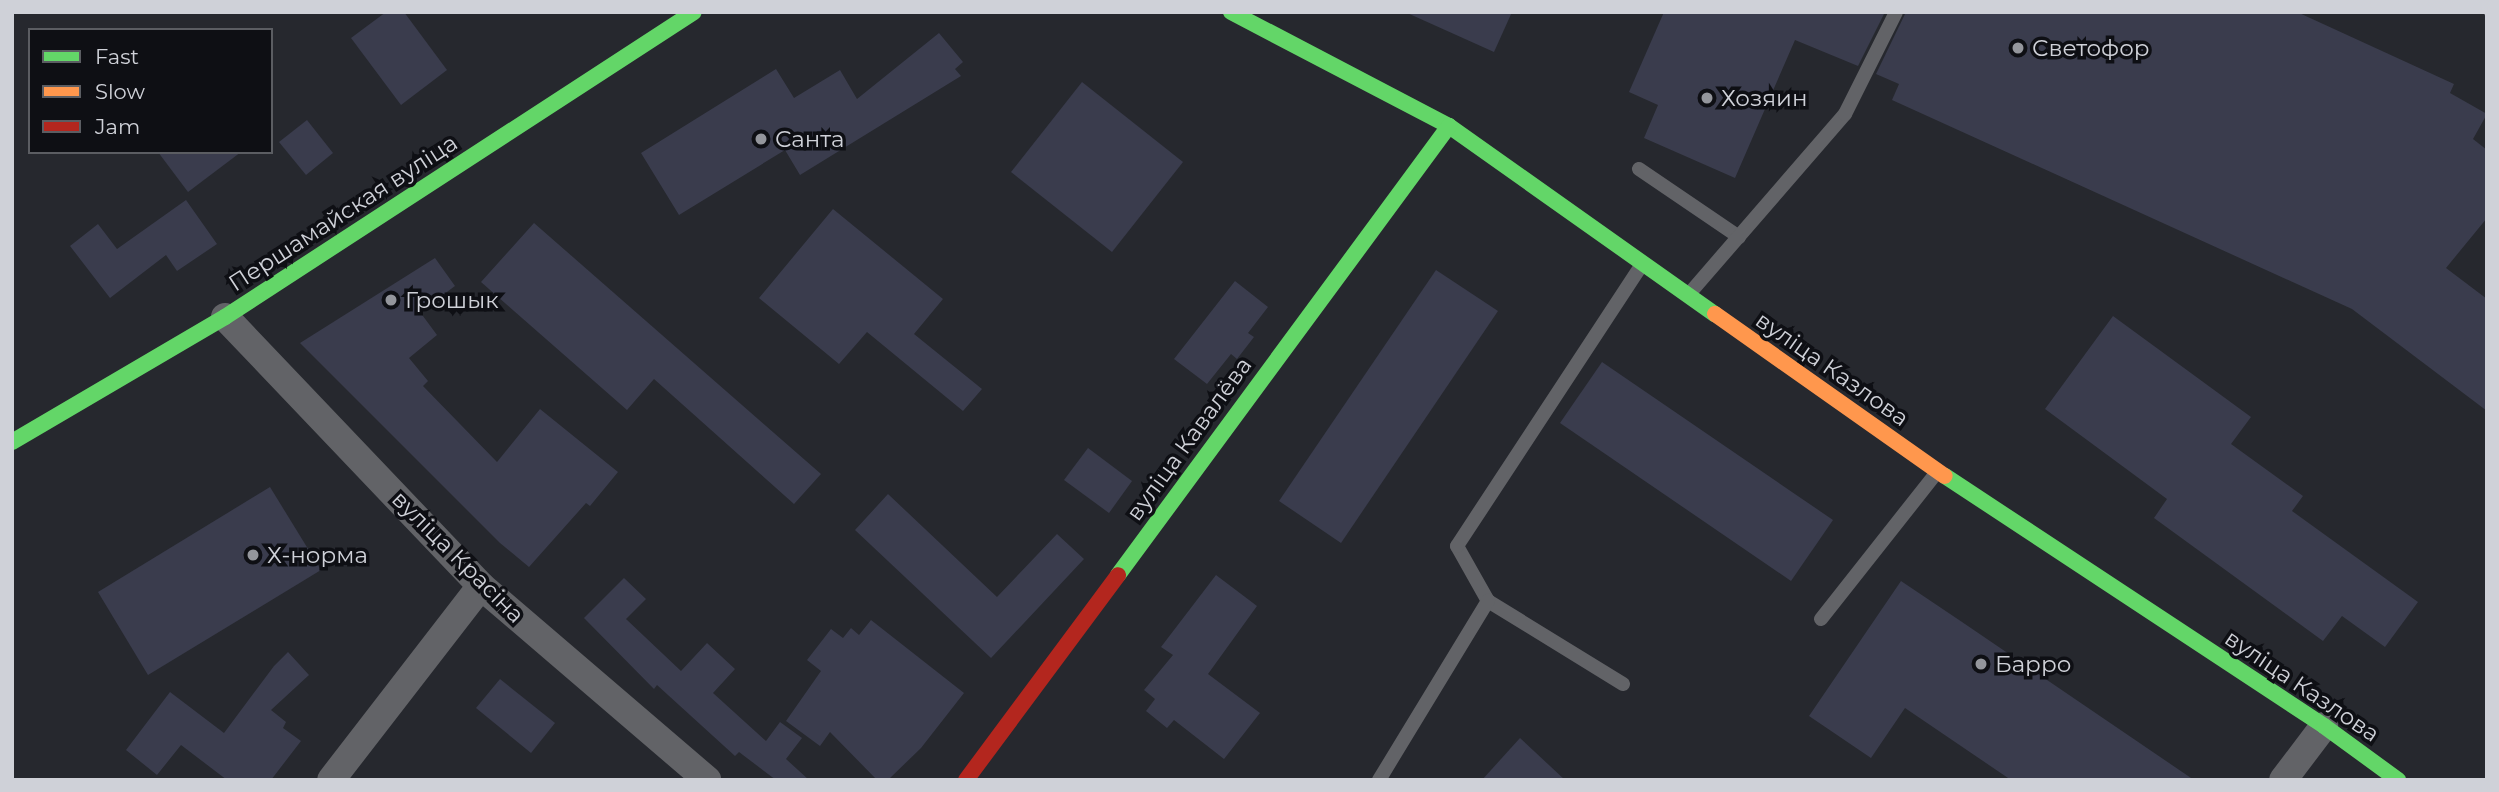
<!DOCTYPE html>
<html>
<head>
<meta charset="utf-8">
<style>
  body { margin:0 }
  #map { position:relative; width:2499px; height:792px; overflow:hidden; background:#26282e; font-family:Montserrat,sans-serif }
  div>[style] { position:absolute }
  .building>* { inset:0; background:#3a3c4d }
  .lane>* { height:14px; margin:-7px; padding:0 7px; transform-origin:7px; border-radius:7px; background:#626367 }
  .street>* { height:28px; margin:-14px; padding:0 14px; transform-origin:14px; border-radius:14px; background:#626367 }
  .fast>* { height:16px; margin:-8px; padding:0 8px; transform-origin:8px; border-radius:8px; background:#63d668 }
  .slow>* { height:16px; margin:-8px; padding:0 8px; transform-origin:8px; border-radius:8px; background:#ff974d }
  .jam>* { height:16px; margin:-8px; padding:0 8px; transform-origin:8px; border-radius:8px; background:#b3261e }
  .rail>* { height:5px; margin-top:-2.5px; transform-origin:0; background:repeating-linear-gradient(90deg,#5f6065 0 3.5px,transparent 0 10.5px) }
  .dots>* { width:19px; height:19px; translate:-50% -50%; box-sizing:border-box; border:4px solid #0e0f14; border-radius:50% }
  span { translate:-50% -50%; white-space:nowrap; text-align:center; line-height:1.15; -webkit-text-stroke:7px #0e0f14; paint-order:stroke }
  .poi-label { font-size:23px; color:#cfd1d8 }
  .left { translate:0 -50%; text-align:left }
  .street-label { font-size:23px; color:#cfd1d8 }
  .frame { position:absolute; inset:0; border:14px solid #cfd1d8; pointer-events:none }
  .legend { position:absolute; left:28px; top:28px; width:245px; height:126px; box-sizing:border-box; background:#0e0f14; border:2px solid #5b5d62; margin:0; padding:9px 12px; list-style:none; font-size:21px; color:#cfd1d8 }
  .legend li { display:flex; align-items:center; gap:14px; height:35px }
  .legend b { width:35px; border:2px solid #5b5d62 }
</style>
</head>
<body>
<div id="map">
  <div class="building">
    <div style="clip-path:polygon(386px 12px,404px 12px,447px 70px,401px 105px,351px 38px)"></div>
    <div style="clip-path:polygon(1405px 12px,1512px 12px,1494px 52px)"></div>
    <div style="clip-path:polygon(1664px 12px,1885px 12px,1858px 66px,1795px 40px,1735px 178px,1644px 138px,1658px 105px,1629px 92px)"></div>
    <div style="clip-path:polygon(1906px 12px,2297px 12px,2454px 84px,2450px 93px,2487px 114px,2473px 139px,2487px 150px,2487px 218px,2446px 268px,2487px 299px,2487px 411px,2352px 309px,1892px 100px,1899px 84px,1876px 74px)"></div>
    <div style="clip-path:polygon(939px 33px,963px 62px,955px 69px,961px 76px,800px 175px,785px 150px,679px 215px,641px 153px,776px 69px,794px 98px,840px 70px,857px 99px)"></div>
    <div style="clip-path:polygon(1082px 82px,1183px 162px,1112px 252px,1011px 172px)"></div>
    <div style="clip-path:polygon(307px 120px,333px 153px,306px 175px,279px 142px)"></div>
    <div style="clip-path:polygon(158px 152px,241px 152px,188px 192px)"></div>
    <div style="clip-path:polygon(186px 200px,217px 244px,177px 271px,166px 255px,110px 298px,70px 246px,98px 224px,117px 249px)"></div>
    <div style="clip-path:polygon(833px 209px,943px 299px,914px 334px,982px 389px,963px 411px,867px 332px,839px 364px,759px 298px)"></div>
    <div style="clip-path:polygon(534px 223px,821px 474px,794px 504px,654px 379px,627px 410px,481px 282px)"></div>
    <div style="clip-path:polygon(435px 258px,455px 286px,420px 312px,437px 335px,409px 358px,428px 381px,423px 386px,497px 462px,540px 409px,618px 472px,590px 506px,586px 503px,529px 567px,500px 543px,300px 343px)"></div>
    <div style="clip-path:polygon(1436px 270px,1498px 311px,1341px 543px,1279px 501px)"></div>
    <div style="clip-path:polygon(1235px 281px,1268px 307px,1248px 333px,1254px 337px,1237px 359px,1231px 354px,1207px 384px,1174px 359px)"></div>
    <div style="clip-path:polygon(2113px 316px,2251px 417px,2231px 444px,2303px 496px,2292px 511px,2418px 602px,2385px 647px,2342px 616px,2323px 641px,2154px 518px,2167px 499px,2045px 409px)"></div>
    <div style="clip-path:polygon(1602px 362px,1833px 520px,1791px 581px,1560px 423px)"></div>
    <div style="clip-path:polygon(1088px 448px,1132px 481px,1109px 513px,1064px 480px)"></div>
    <div style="clip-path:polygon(270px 487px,321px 570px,148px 675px,98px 592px)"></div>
    <div style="clip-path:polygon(888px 494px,997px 597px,1057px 534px,1084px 559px,991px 658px,855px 530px)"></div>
    <div style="clip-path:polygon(1216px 575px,1257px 606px,1208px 674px,1260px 713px,1224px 759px,1174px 720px,1167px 728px,1146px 711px,1155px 699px,1144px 690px,1173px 655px,1161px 647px)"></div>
    <div style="clip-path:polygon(624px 578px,646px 599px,626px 619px,681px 671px,707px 643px,735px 669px,713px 693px,766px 741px,780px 722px,802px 738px,786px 759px,809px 780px,776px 780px,739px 752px,735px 756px,657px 685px,654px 689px,584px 618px)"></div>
    <div style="clip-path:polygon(1901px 581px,1965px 624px,2194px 780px,2011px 780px,1905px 708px,1871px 758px,1809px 716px)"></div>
    <div style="clip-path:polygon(871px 620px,964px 693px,921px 748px,888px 780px,877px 780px,830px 732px,820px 746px,786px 721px,821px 671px,807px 660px,831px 629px,843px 638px,851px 628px,859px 635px)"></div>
    <div style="clip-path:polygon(288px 652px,309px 675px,271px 710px,286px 722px,283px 728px,301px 741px,271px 780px,227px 780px,181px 745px,157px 775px,126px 750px,170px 692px,224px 733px,274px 666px)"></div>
    <div style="clip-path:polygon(500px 679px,555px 723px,531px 753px,476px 708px)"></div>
    <div style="clip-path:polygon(1520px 738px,1565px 780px,1482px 780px)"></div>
  </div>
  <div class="lane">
    <div style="left:1639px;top:169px;width:121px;rotate:34.2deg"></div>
    <div style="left:1689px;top:294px;width:238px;rotate:-49.1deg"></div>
    <div style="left:1845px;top:114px;width:114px;rotate:-63.4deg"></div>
    <div style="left:1821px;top:619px;width:187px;rotate:-51.7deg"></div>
    <div style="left:1623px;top:684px;width:158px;rotate:-148.4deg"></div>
    <div style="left:1488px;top:601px;width:63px;rotate:-119.4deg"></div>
    <div style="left:1457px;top:546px;width:337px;rotate:-56.7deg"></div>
    <div style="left:1379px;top:780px;width:210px;rotate:-58.7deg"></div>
  </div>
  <div class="street">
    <div style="left:225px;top:317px;width:371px;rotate:46.4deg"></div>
    <div style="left:481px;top:586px;width:298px;rotate:40.6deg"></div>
    <div style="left:331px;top:780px;width:245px;rotate:-52.3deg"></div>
    <div style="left:2283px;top:780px;width:68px;rotate:-52.8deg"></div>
  </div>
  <div class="fast">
    <div style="left:1231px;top:12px;width:246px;rotate:27.6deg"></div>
    <div style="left:1449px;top:126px;width:326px;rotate:35.3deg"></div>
    <div style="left:12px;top:442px;width:247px;rotate:-30.4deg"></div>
    <div style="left:225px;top:317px;width:559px;rotate:-33.04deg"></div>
    <div style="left:1945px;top:476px;width:454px;rotate:33.4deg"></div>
    <div style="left:2324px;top:726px;width:92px;rotate:36.1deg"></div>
    <div style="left:1118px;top:575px;width:558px;rotate:-53.6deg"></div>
  </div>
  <div class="slow">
    <div style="left:1715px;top:314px;width:281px;rotate:35.2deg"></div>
  </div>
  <div class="jam">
    <div style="left:966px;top:780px;width:255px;rotate:-53.4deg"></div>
  </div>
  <div class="rail">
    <div style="left:2485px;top:12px;width:2px;rotate:27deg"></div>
  </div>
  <div class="dots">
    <div style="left:2018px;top:48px;background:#94969c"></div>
    <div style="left:1707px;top:98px;background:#94969c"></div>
    <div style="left:761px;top:139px;background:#94969c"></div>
    <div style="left:391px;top:300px;background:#94969c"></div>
    <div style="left:253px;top:555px;background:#94969c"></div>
    <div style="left:1981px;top:664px;background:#94969c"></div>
  </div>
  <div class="poi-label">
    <span class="left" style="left:2032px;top:48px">Светофор</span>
    <span class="left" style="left:1721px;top:98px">Хозяин</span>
    <span class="left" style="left:775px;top:139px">Санта</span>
    <span class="left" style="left:405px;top:300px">Грошык</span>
    <span class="left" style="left:267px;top:555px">Х-норма</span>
    <span class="left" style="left:1995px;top:664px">Барро</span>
  </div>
  <div class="street-label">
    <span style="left:343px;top:213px;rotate:-33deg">Першамайская вуліца</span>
    <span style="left:1832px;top:369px;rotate:35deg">вуліца Казлова</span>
    <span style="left:1189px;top:439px;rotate:-54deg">вуліца Кавалёва</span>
    <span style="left:458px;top:557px;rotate:45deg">вуліца Красіна</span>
    <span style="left:2302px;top:686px;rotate:34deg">вуліца Казлова</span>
  </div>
  <div class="frame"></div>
  <ul class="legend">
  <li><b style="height:9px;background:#63d668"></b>Fast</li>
  <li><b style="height:9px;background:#ff974d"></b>Slow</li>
  <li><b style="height:9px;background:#b3261e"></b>Jam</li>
  </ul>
</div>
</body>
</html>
